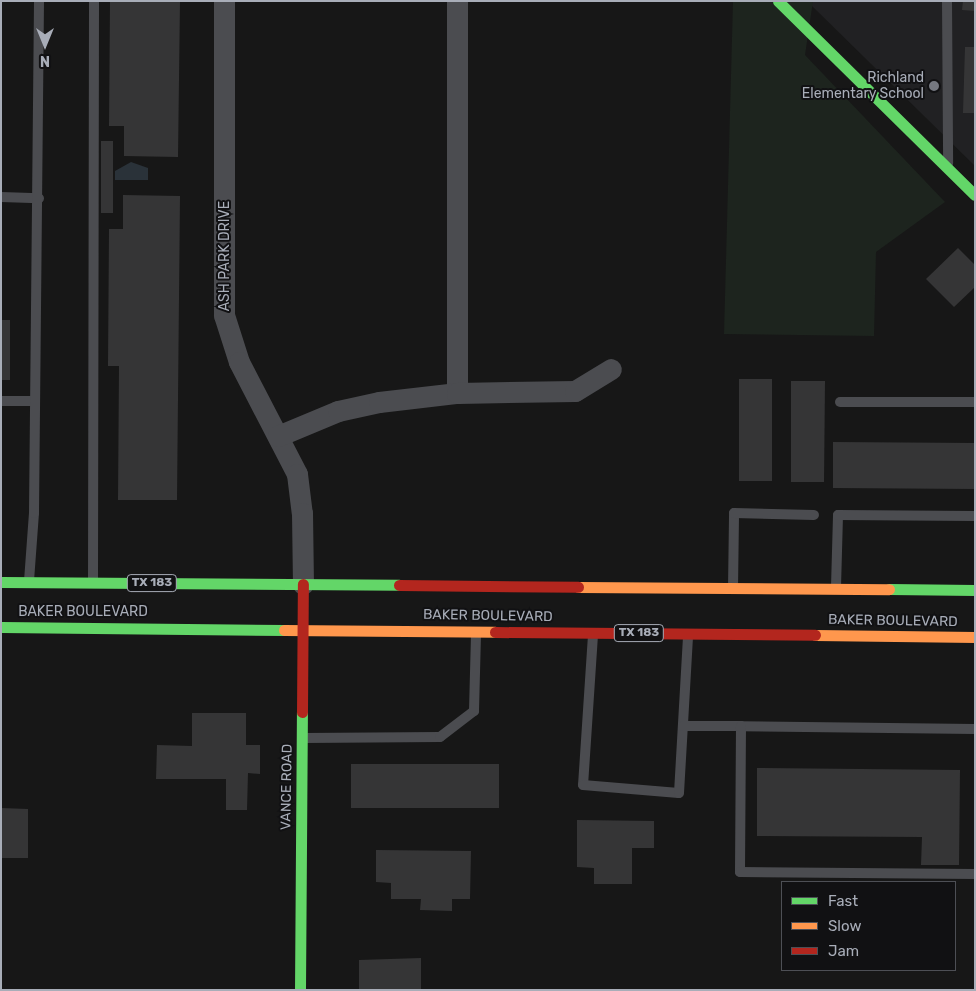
<!DOCTYPE html>
<html>
<head>
<meta charset="utf-8">
<style>
  body { margin:0 }
  #map { position:relative; width:976px; height:991px; overflow:hidden; background:#171717; font-family:Rubik,sans-serif }
  div>[style] { position:absolute }
  .built>* { inset:0; background:#212123 }
  .green>* { inset:0; background:#1d241e }
  .water>* { inset:0; background:#2a3239 }
  .building>* { inset:0; background:#353536 }
  .lane>* { height:10px; margin:-5px; padding:0 5px; transform-origin:5px; border-radius:5px; background:#4b4c50 }
  .street>* { height:21px; margin:-10.5px; padding:0 10.5px; transform-origin:10.5px; border-radius:10.5px; background:#4b4c50 }
  .fast>* { height:11px; margin:-5.5px; padding:0 5.5px; transform-origin:5.5px; border-radius:5.5px; background:#63d668 }
  .slow>* { height:11px; margin:-5.5px; padding:0 5.5px; transform-origin:5.5px; border-radius:5.5px; background:#ff974d }
  .jam>* { height:11px; margin:-5.5px; padding:0 5.5px; transform-origin:5.5px; border-radius:5.5px; background:#b3261e }
  .dots>* { width:14px; height:14px; translate:-50% -50%; box-sizing:border-box; border:2px solid #111113; border-radius:50% }
  span { translate:-50% -50%; white-space:nowrap; text-align:center; line-height:1.15; -webkit-text-stroke:4px #111113; paint-order:stroke }
  .shield-label span { padding:1px 4px; background:#111113; border:1px solid; border-radius:4px; -webkit-text-stroke-width:0 }
  .shield-label { font-size:12px; color:#a8adb8; font-weight:700 }
  .poi-label { font-size:14px; color:#a8adb8 }
  .right { translate:-100% -50%; text-align:right }
  .street-label { font-size:14px; color:#a8adb8 }
  .frame { position:absolute; inset:0; border:2px solid #a8adb8; pointer-events:none }
  .legend { position:absolute; left:781px; top:881px; width:175px; height:90px; box-sizing:border-box; background:#111113; border:1px solid #4d4f55; margin:0; padding:6px 9px; list-style:none; font-size:15px; color:#a8adb8 }
  .legend li { display:flex; align-items:center; gap:10px; height:25px }
  .legend b { width:25px; border:1px solid #4d4f55 }
  .north { position:absolute; left:20px; top:20px; width:50px; height:50px; -webkit-text-stroke:4px #111113; paint-order:stroke; rotate:180deg; font-size:14px; font-weight:700; line-height:20px; text-align:center; color:#a8adb8 }
  .north::after { content:''; display:block; margin:auto; width:18px; height:22px; background:#a8adb8; clip-path:polygon(50% 0,100% 100%,50% 72%,0 100%) }
</style>
</head>
<body>
<div id="map">
  <div class="built">
    <div style="clip-path:polygon(813px 1px,975px 1px,975px 166px,811px 5px)"></div>
  </div>
  <div class="green">
    <div style="clip-path:polygon(733px 1px,813px 1px,805px 55px,945px 202px,876px 252px,874px 336px,724px 334px)"></div>
  </div>
  <div class="water">
    <div style="clip-path:polygon(131px 162px,148px 168px,148px 180px,115px 180px,115px 171px)"></div>
  </div>
  <div class="building">
    <div style="clip-path:polygon(110px 1px,180px 1px,178px 157px,124px 156px,124px 126px,109px 126px)"></div>
    <div style="clip-path:polygon(963px 1px,975px 1px,975px 11px,962px 10px)"></div>
    <div style="clip-path:polygon(965px 47px,975px 47px,975px 113px,963px 113px)"></div>
    <div style="clip-path:polygon(101px 141px,113px 141px,113px 213px,101px 213px)"></div>
    <div style="clip-path:polygon(123px 195px,180px 196px,177px 500px,118px 500px,119px 366px,108px 366px,109px 229px,123px 229px)"></div>
    <div style="clip-path:polygon(958px 248px,975px 265px,975px 287px,954px 307px,926px 279px)"></div>
    <div style="clip-path:polygon(1px 320px,10px 320px,10px 380px,1px 380px)"></div>
    <div style="clip-path:polygon(739px 379px,772px 379px,772px 481px,739px 481px)"></div>
    <div style="clip-path:polygon(791px 381px,825px 381px,824px 482px,791px 482px)"></div>
    <div style="clip-path:polygon(833px 442px,975px 443px,975px 489px,833px 488px)"></div>
    <div style="clip-path:polygon(192px 713px,246px 713px,246px 745px,260px 745px,260px 774px,248px 773px,247px 810px,226px 810px,226px 779px,156px 779px,157px 745px,192px 746px)"></div>
    <div style="clip-path:polygon(351px 764px,499px 764px,499px 808px,351px 808px)"></div>
    <div style="clip-path:polygon(757px 768px,960px 770px,959px 865px,921px 865px,922px 837px,757px 836px)"></div>
    <div style="clip-path:polygon(1px 808px,28px 809px,28px 858px,1px 858px)"></div>
    <div style="clip-path:polygon(577px 820px,654px 821px,654px 848px,632px 848px,632px 884px,594px 884px,594px 868px,577px 867px)"></div>
    <div style="clip-path:polygon(376px 850px,471px 851px,470px 899px,452px 899px,452px 911px,420px 910px,421px 899px,391px 899px,391px 883px,376px 882px)"></div>
    <div style="clip-path:polygon(421px 958px,421px 990px,359px 990px,359px 960px)"></div>
  </div>
  <div class="lane">
    <div style="left:947px;top:1px;width:162px;rotate:89.6deg"></div>
    <div style="left:1px;top:197px;width:38px;rotate:2deg"></div>
    <div style="left:1px;top:401px;width:34px"></div>
    <div style="left:840px;top:402px;width:135px"></div>
    <div style="left:29px;top:581px;width:68px;rotate:-85.8deg"></div>
    <div style="left:34px;top:513px;width:512px;rotate:-89.44deg"></div>
    <div style="left:93px;top:581px;width:580px;rotate:-89.9deg"></div>
    <div style="left:836px;top:587px;width:72px;rotate:-88.4deg"></div>
    <div style="left:838px;top:515px;width:137px;rotate:0.4deg"></div>
    <div style="left:733px;top:588px;width:75px;rotate:-89.2deg"></div>
    <div style="left:734px;top:513px;width:80px;rotate:1.4deg"></div>
    <div style="left:593px;top:635px;width:150px;rotate:93.8deg"></div>
    <div style="left:583px;top:785px;width:96px;rotate:4.8deg"></div>
    <div style="left:679px;top:793px;width:158px;rotate:-86.7deg"></div>
    <div style="left:683px;top:726px;width:58px"></div>
    <div style="left:975px;top:729px;width:234px;rotate:-179.3deg"></div>
    <div style="left:741px;top:726px;width:146px;rotate:90.4deg"></div>
    <div style="left:740px;top:872px;width:235px;rotate:0.5deg"></div>
    <div style="left:304px;top:738px;width:136px;rotate:-0.4deg"></div>
    <div style="left:440px;top:737px;width:43px;rotate:-37.4deg"></div>
    <div style="left:474px;top:711px;width:79px;rotate:-88.5deg"></div>
  </div>
  <div class="street">
    <div style="left:224px;top:1px;width:314px;rotate:90deg"></div>
    <div style="left:224px;top:315px;width:49px;rotate:72.3deg"></div>
    <div style="left:239px;top:362px;width:126px;rotate:62.6deg"></div>
    <div style="left:297px;top:474px;width:39px;rotate:83deg"></div>
    <div style="left:302px;top:513px;width:71px;rotate:89.2deg"></div>
    <div style="left:457px;top:1px;width:392px;rotate:90deg"></div>
    <div style="left:278px;top:436px;width:65px;rotate:-22.6deg"></div>
    <div style="left:338px;top:411px;width:42px;rotate:-12.4deg"></div>
    <div style="left:379px;top:402px;width:79px;rotate:-6.6deg"></div>
    <div style="left:457px;top:393px;width:118px;rotate:-1deg"></div>
    <div style="left:575px;top:391px;width:42px;rotate:-31.4deg"></div>
  </div>
  <div class="fast">
    <div style="left:778px;top:1px;width:276px;rotate:44.6deg"></div>
    <div style="left:1px;top:582px;width:398px;rotate:0.4deg"></div>
    <div style="left:889px;top:589px;width:86px;rotate:0.7deg"></div>
    <div style="left:1px;top:627px;width:283px;rotate:0.6deg"></div>
    <div style="left:300px;top:990px;width:278px;rotate:-89.6deg"></div>
  </div>
  <div class="slow">
    <div style="left:578px;top:587px;width:311px;rotate:0.4deg"></div>
    <div style="left:284px;top:630px;width:211px;rotate:0.5deg"></div>
    <div style="left:815px;top:635px;width:160px;rotate:0.7deg"></div>
  </div>
  <div class="jam">
    <div style="left:399px;top:585px;width:179px;rotate:0.6deg"></div>
    <div style="left:495px;top:632px;width:320px;rotate:0.5deg"></div>
    <div style="left:302px;top:712px;width:128px;rotate:-89.6deg"></div>
  </div>
  <div class="dots">
    <div style="left:934px;top:86px;background:#757880"></div>
  </div>
  <div class="shield-label">
    <span style="left:152px;top:583px">TX 183</span>
    <span style="left:639px;top:633px">TX 183</span>
  </div>
  <div class="poi-label">
    <span class="right" style="left:924px;top:86px">Richland<br>Elementary School</span>
  </div>
  <div class="street-label">
    <span style="left:225px;top:256px;rotate:-90deg">ASH PARK DRIVE</span>
    <span style="left:83px;top:612px">BAKER BOULEVARD</span>
    <span style="left:488px;top:616px;rotate:1deg">BAKER BOULEVARD</span>
    <span style="left:893px;top:621px;rotate:1deg">BAKER BOULEVARD</span>
    <span style="left:287px;top:787px;rotate:-89deg">VANCE ROAD</span>
  </div>
  <div class="frame"></div>
  <ul class="legend">
  <li><b style="height:6px;background:#63d668"></b>Fast</li>
  <li><b style="height:6px;background:#ff974d"></b>Slow</li>
  <li><b style="height:6px;background:#b3261e"></b>Jam</li>
  </ul>
  <div class="north">N</div>
</div>
</body>
</html>
